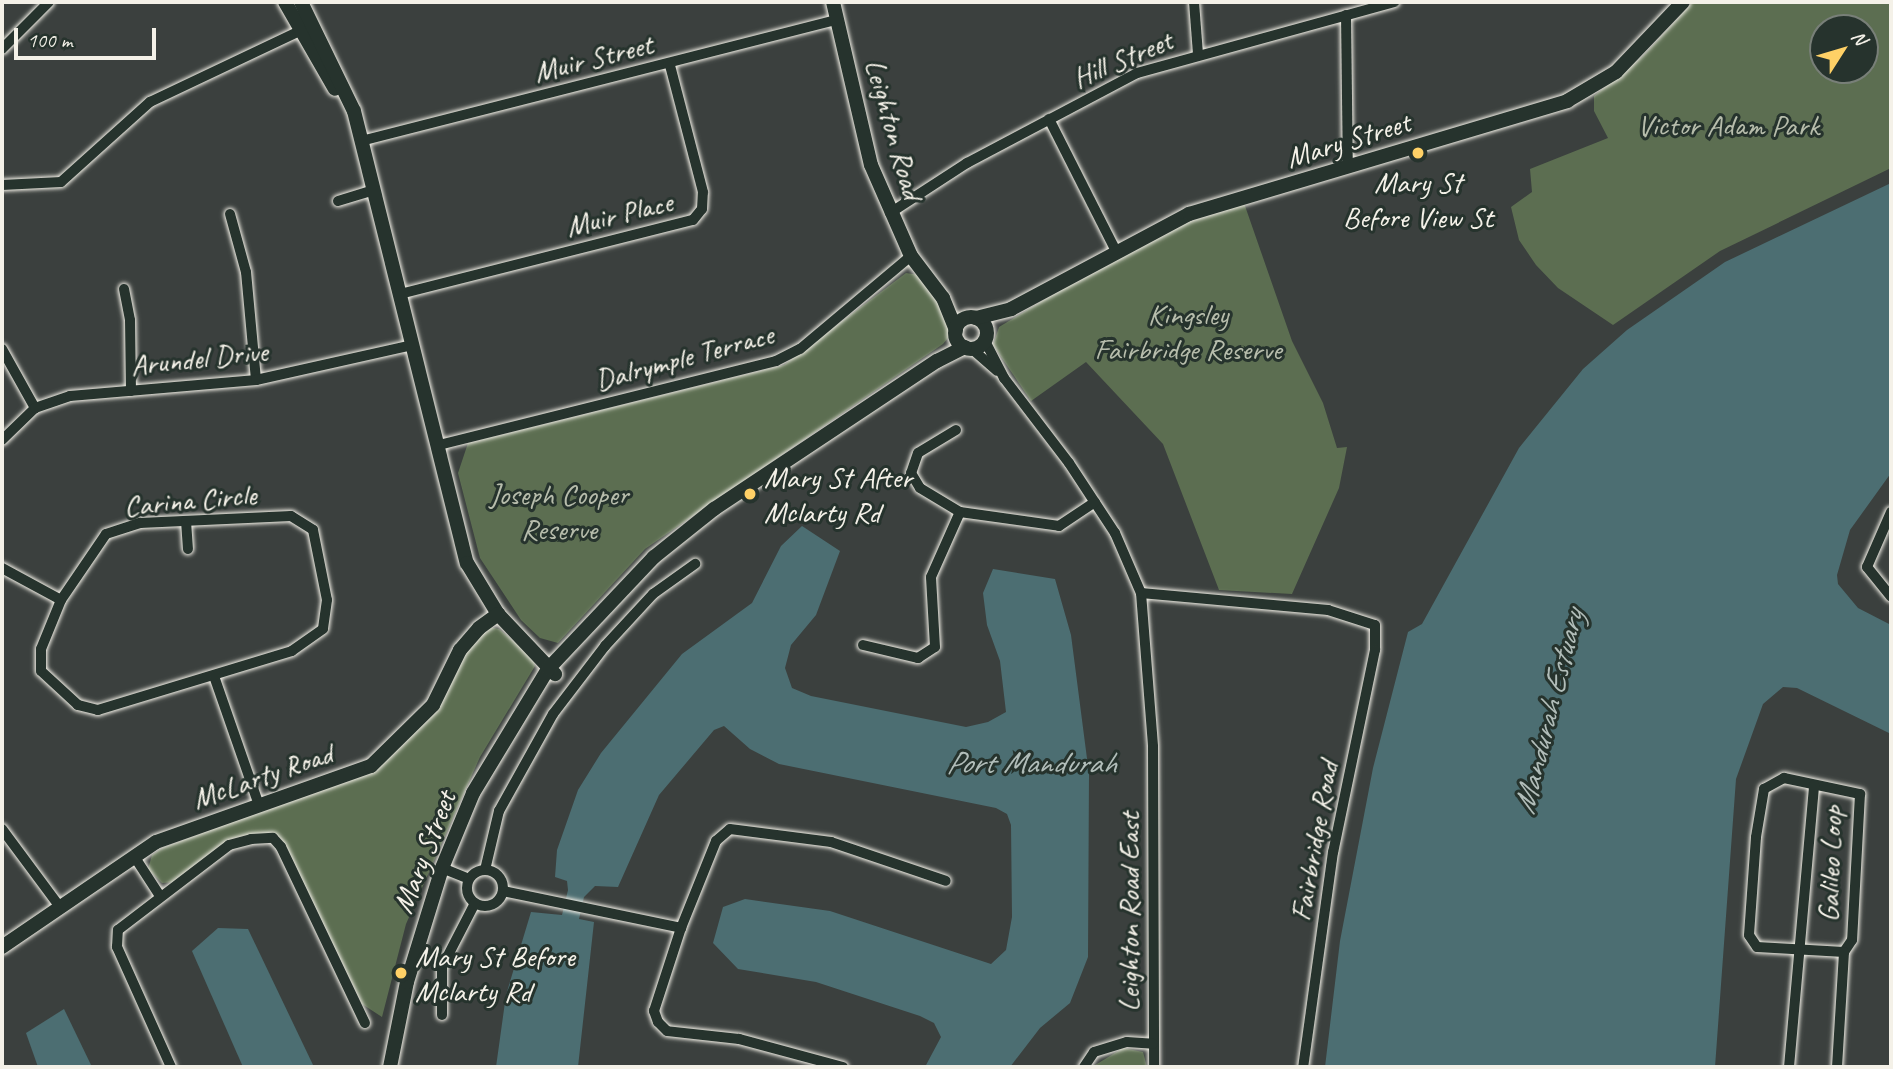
<!DOCTYPE html>
<html>
<head>
<meta charset="utf-8">
<style>
  body { margin:0 }
  #map { position:relative; width:1893px; height:1069px; overflow:hidden; background:#3b403e; font-family:Caveat,sans-serif }
  div>[style] { position:absolute }
  .green>* { inset:0; background:#5c6e51 }
  .water>* { inset:0; background:#4c6e72 }
  .roads { filter:drop-shadow(0 0 2px #f4f1e8) drop-shadow(0 0 2px #f4f1e8) }
  .minor>* { height:10px; margin:-5px; padding:0 5px; transform-origin:5px; border-radius:5px; background:#26332d }
  .minor>.ring { margin:-5px; padding:0; box-sizing:content-box; background:none; border:10px solid #26332d; border-radius:50% }
  .tertiary>* { height:14px; margin:-7px; padding:0 7px; transform-origin:7px; border-radius:7px; background:#26332d }
  .tertiary>.ring { margin:-7px; padding:0; box-sizing:content-box; background:none; border:14px solid #26332d; border-radius:50% }
  .dots>* { width:19px; height:19px; translate:-50% -50%; box-sizing:border-box; border:4px solid #26332d; border-radius:50% }
  span { translate:-50% -50%; white-space:nowrap; text-align:center; line-height:1.15; -webkit-text-stroke:6px #26332d; paint-order:stroke }
  .street-label { font-size:30px; color:#f4f1e8 }
  .park-label { font-size:30px; color:#b7bdac }
  .poi-label { font-size:30px; color:#f4f1e8 }
  .left { translate:0 -50%; text-align:left }
  .water-label { font-size:32px; color:#b1bdb9; font-style:italic }
  .frame { position:absolute; inset:0; border:4px solid #f4f1e8; pointer-events:none }
  .north { position:absolute; left:1809px; top:14px; width:70px; height:70px; box-sizing:border-box; background:#26332d; border:2px solid #787f78; border-radius:50%; rotate:53deg; font-size:19px; font-weight:700; line-height:28px; text-align:center; color:#f4f1e8 }
  .north::after { content:''; display:block; margin:auto; width:24px; height:32px; background:#ffd166; clip-path:polygon(50% 0,100% 100%,50% 72%,0 100%) }
  .scale { position:absolute; left:14px; top:28px; width:142px; height:32px; box-sizing:border-box; border:4px solid #f4f1e8; border-top:0; padding-left:9px; font-size:21px; line-height:24px; white-space:nowrap; color:#f4f1e8; -webkit-text-stroke:5px #26332d; paint-order:stroke }
</style>
</head>
<body>
<div id="map">
  <div class="green">
    <div style="clip-path:polygon(evenodd,1693px 2px,1891px 2px,1891px 168px,1720px 251px,1613px 325px,1558px 288px,1536px 265px,1519px 240px,1511px 207px,1532px 192px,1530px 169px,1608px 138px,1594px 111px,1594px 96px,1642px 57px,1693px 2px,1823px 28px,1865px 28px,1865px 70px,1823px 70px,1823px 28px)"></div>
    <div style="clip-path:polygon(1244px 203px,1292px 341px,1323px 403px,1337px 448px,1347px 447px,1339px 488px,1292px 594px,1219px 590px,1163px 444px,1086px 362px,1031px 401px,993px 345px,999px 327px,1105px 263px,1171px 228px)"></div>
    <div style="clip-path:polygon(906px 273px,919px 275px,949px 314px,952px 333px,943px 344px,645px 549px,558px 643px,540px 638px,521px 620px,480px 558px,458px 473px,468px 443px,784px 365px)"></div>
    <div style="clip-path:polygon(489px 627px,499px 629px,532px 657px,535px 666px,480px 757px,406px 924px,382px 1017px,362px 1004px,284px 844px,230px 840px,175px 882px,162px 883px,148px 869px,152px 855px,162px 848px,373px 770px,429px 717px,478px 634px)"></div>
    <div style="clip-path:polygon(1123px 1048px,1143px 1052px,1147px 1067px,1092px 1067px)"></div>
  </div>
  <div class="water">
    <div style="clip-path:polygon(1891px 183px,1891px 473px,1850px 530px,1837px 575px,1838px 584px,1858px 608px,1891px 625px,1891px 734px,1797px 688px,1783px 687px,1763px 704px,1736px 779px,1715px 1067px,1325px 1067px,1340px 941px,1373px 768px,1408px 632px,1422px 624px,1519px 448px,1583px 369px,1627px 330px,1725px 262px)"></div>
    <div style="clip-path:polygon(802px 526px,840px 551px,816px 615px,791px 645px,785px 668px,792px 688px,811px 696px,966px 727px,988px 722px,1006px 712px,1000px 661px,987px 625px,983px 593px,993px 569px,1055px 579px,1071px 635px,1089px 774px,1088px 957px,1070px 1003px,1040px 1028px,1010px 1067px,925px 1067px,941px 1037px,934px 1023px,920px 1016px,816px 982px,738px 969px,713px 943px,723px 907px,745px 899px,830px 911px,991px 964px,1006px 950px,1012px 917px,1011px 825px,1007px 814px,996px 808px,779px 764px,750px 749px,724px 726px,714px 730px,659px 795px,618px 887px,595px 886px,584px 897px,579px 919px,594px 922px,578px 1067px,496px 1067px,506px 995px,531px 912px,562px 915px,568px 890px,567px 881px,555px 877px,557px 850px,578px 790px,601px 753px,682px 654px,752px 603px,781px 546px)"></div>
    <div style="clip-path:polygon(218px 928px,248px 929px,314px 1067px,243px 1067px,192px 951px)"></div>
    <div style="clip-path:polygon(64px 1009px,92px 1067px,38px 1067px,26px 1033px)"></div>
  </div>
  <div class="roads">
    <div class="minor">
      <div style="left:1194px;top:2px;width:52px;rotate:85.6deg"></div>
      <div style="left:1346px;top:15px;width:153px;rotate:89.3deg"></div>
      <div style="left:2px;top:49px;width:66px;rotate:-45deg"></div>
      <div style="left:1049px;top:119px;width:148px;rotate:63.1deg"></div>
      <div style="left:361px;top:141px;width:490px;rotate:-14.3deg"></div>
      <div style="left:2px;top:185px;width:59px;rotate:-2.9deg"></div>
      <div style="left:61px;top:182px;width:120px;rotate:-42deg"></div>
      <div style="left:150px;top:102px;width:175px;rotate:-25.4deg"></div>
      <div style="left:338px;top:201px;width:38px;rotate:-17deg"></div>
      <div style="left:890px;top:213px;width:92px;rotate:-33deg"></div>
      <div style="left:967px;top:163px;width:192px;rotate:-27.9deg"></div>
      <div style="left:1137px;top:73px;width:267px;rotate:-15.4deg"></div>
      <div style="left:230px;top:214px;width:60px;rotate:74.6deg"></div>
      <div style="left:246px;top:272px;width:108px;rotate:84.7deg"></div>
      <div style="left:124px;top:289px;width:32px;rotate:79deg"></div>
      <div style="left:130px;top:320px;width:71px;rotate:89.2deg"></div>
      <div style="left:400px;top:294px;width:302px;rotate:-14.2deg"></div>
      <div style="left:693px;top:220px;width:14px;rotate:-51deg"></div>
      <div style="left:702px;top:209px;width:17px;rotate:-87deg"></div>
      <div style="left:703px;top:192px;width:131px;rotate:-104.6deg"></div>
      <div style="left:985px;top:341px;width:42px;rotate:62.8deg"></div>
      <div style="left:1004px;top:378px;width:107px;rotate:52.6deg"></div>
      <div style="left:1069px;top:463px;width:84px;rotate:56.7deg"></div>
      <div style="left:1115px;top:533px;width:65px;rotate:66.6deg"></div>
      <div style="left:1141px;top:593px;width:154px;rotate:85.5deg"></div>
      <div style="left:1153px;top:747px;width:320px;rotate:89.8deg"></div>
      <div style="left:2px;top:349px;width:68px;rotate:60.8deg"></div>
      <div style="left:972px;top:349px;width:33px;rotate:41deg"></div>
      <div style="left:956px;top:430px;width:44px;rotate:148.8deg"></div>
      <div style="left:918px;top:453px;width:21px;rotate:109deg"></div>
      <div style="left:911px;top:473px;width:17px;rotate:59deg"></div>
      <div style="left:920px;top:488px;width:47px;rotate:31deg"></div>
      <div style="left:960px;top:512px;width:100px;rotate:8deg"></div>
      <div style="left:1059px;top:526px;width:43px;rotate:-33.7deg"></div>
      <div style="left:2px;top:440px;width:46px;rotate:-44.1deg"></div>
      <div style="left:35px;top:408px;width:37px;rotate:-19deg"></div>
      <div style="left:70px;top:396px;width:187px;rotate:-4.9deg"></div>
      <div style="left:256px;top:380px;width:161px;rotate:-12.6deg"></div>
      <div style="left:439px;top:445px;width:347px;rotate:-14deg"></div>
      <div style="left:776px;top:361px;width:27px;rotate:-27deg"></div>
      <div style="left:800px;top:349px;width:145px;rotate:-40deg"></div>
      <div style="left:1891px;top:512px;width:60px;rotate:113.6deg"></div>
      <div style="left:1867px;top:567px;width:38px;rotate:51deg"></div>
      <div style="left:291px;top:516px;width:26px;rotate:32deg"></div>
      <div style="left:313px;top:530px;width:71px;rotate:78.7deg"></div>
      <div style="left:327px;top:600px;width:29px;rotate:98deg"></div>
      <div style="left:323px;top:629px;width:38px;rotate:145deg"></div>
      <div style="left:292px;top:651px;width:203px;rotate:163.1deg"></div>
      <div style="left:98px;top:710px;width:21px;rotate:-166deg"></div>
      <div style="left:78px;top:705px;width:50px;rotate:-137.4deg"></div>
      <div style="left:41px;top:671px;width:22px;rotate:-90deg"></div>
      <div style="left:41px;top:649px;width:53px;rotate:-67.8deg"></div>
      <div style="left:61px;top:600px;width:80px;rotate:-55.7deg"></div>
      <div style="left:106px;top:534px;width:36px;rotate:-18deg"></div>
      <div style="left:140px;top:523px;width:151px;rotate:-2.7deg"></div>
      <div style="left:186px;top:521px;width:28px;rotate:86deg"></div>
      <div style="left:2px;top:568px;width:67px;rotate:28.5deg"></div>
      <div style="left:1141px;top:593px;width:188px;rotate:5.2deg"></div>
      <div style="left:1328px;top:610px;width:49px;rotate:17.7deg"></div>
      <div style="left:1375px;top:625px;width:25px;rotate:90deg"></div>
      <div style="left:1375px;top:650px;width:206px;rotate:101.7deg"></div>
      <div style="left:1333px;top:852px;width:217px;rotate:97.9deg"></div>
      <div style="left:863px;top:645px;width:57px;rotate:13.3deg"></div>
      <div style="left:918px;top:658px;width:20px;rotate:-33deg"></div>
      <div style="left:935px;top:647px;width:70px;rotate:-93.3deg"></div>
      <div style="left:931px;top:577px;width:71px;rotate:-66deg"></div>
      <div style="left:214px;top:676px;width:137px;rotate:70.8deg"></div>
      <div style="left:1784px;top:778px;width:78px;rotate:11.9deg"></div>
      <div style="left:1860px;top:794px;width:146px;rotate:93.1deg"></div>
      <div style="left:1852px;top:940px;width:14px;rotate:124deg"></div>
      <div style="left:1844px;top:952px;width:87px;rotate:-176.7deg"></div>
      <div style="left:1757px;top:947px;width:14px;rotate:-124deg"></div>
      <div style="left:1749px;top:935px;width:98px;rotate:-85.9deg"></div>
      <div style="left:1756px;top:837px;width:49px;rotate:-80.5deg"></div>
      <div style="left:1764px;top:789px;width:23px;rotate:-29deg"></div>
      <div style="left:2px;top:829px;width:97px;rotate:53.4deg"></div>
      <div style="left:134px;top:856px;width:48px;rotate:57deg"></div>
      <div style="left:442px;top:868px;width:29px;rotate:22deg"></div>
      <div style="left:485px;top:870px;width:61px;rotate:-76.7deg"></div>
      <div style="left:499px;top:811px;width:111px;rotate:-60.9deg"></div>
      <div style="left:553px;top:714px;width:86px;rotate:-52.6deg"></div>
      <div style="left:605px;top:646px;width:71px;rotate:-47.3deg"></div>
      <div style="left:653px;top:594px;width:52px;rotate:-35.5deg"></div>
      <div class="ring" style="left:467px;top:870px;width:26px;height:26px"></div>
      <div style="left:503px;top:891px;width:182px;rotate:11.7deg"></div>
      <div style="left:442px;top:1015px;width:48px;rotate:-90deg"></div>
      <div style="left:442px;top:967px;width:72px;rotate:-62.7deg"></div>
      <div style="left:171px;top:1067px;width:132px;rotate:-114.2deg"></div>
      <div style="left:117px;top:947px;width:17px;rotate:-87deg"></div>
      <div style="left:118px;top:930px;width:140px;rotate:-37.4deg"></div>
      <div style="left:229px;top:845px;width:23px;rotate:-15deg"></div>
      <div style="left:251px;top:839px;width:22px;rotate:-3deg"></div>
      <div style="left:273px;top:838px;width:12px;rotate:48deg"></div>
      <div style="left:281px;top:847px;width:195px;rotate:64.5deg"></div>
      <div style="left:843px;top:1067px;width:108px;rotate:-164.9deg"></div>
      <div style="left:739px;top:1039px;width:72px;rotate:-173.7deg"></div>
      <div style="left:667px;top:1031px;width:13px;rotate:-135deg"></div>
      <div style="left:658px;top:1022px;width:12px;rotate:-110deg"></div>
      <div style="left:654px;top:1011px;width:87px;rotate:-72deg"></div>
      <div style="left:681px;top:928px;width:94px;rotate:-68.1deg"></div>
      <div style="left:716px;top:841px;width:18px;rotate:-41deg"></div>
      <div style="left:730px;top:829px;width:102px;rotate:7.3deg"></div>
      <div style="left:831px;top:842px;width:121px;rotate:18.7deg"></div>
      <div style="left:1084px;top:1067px;width:18px;rotate:-56deg"></div>
      <div style="left:1094px;top:1052px;width:34px;rotate:-17deg"></div>
      <div style="left:1127px;top:1042px;width:26px;rotate:4deg"></div>
      <div style="left:1789px;top:1067px;width:283px;rotate:-84.9deg"></div>
      <div style="left:1837px;top:1067px;width:115px;rotate:-86.5deg"></div>
    </div>
    <div class="tertiary">
      <div style="left:285px;top:2px;width:100px;rotate:60.1deg"></div>
      <div style="left:301px;top:2px;width:121px;rotate:64.1deg"></div>
      <div style="left:354px;top:111px;width:466px;rotate:76deg"></div>
      <div style="left:467px;top:563px;width:60px;rotate:58.7deg"></div>
      <div style="left:498px;top:614px;width:83px;rotate:46.5deg"></div>
      <div style="left:833px;top:2px;width:167px;rotate:76.9deg"></div>
      <div style="left:871px;top:165px;width:99px;rotate:66.3deg"></div>
      <div style="left:911px;top:256px;width:53px;rotate:52.7deg"></div>
      <div style="left:943px;top:298px;width:35px;rotate:68deg"></div>
      <div class="ring" style="left:955px;top:317px;width:18px;height:18px"></div>
      <div style="left:976px;top:318px;width:36px;rotate:-14deg"></div>
      <div style="left:1011px;top:309px;width:202px;rotate:-28.1deg"></div>
      <div style="left:1189px;top:214px;width:395px;rotate:-16.6deg"></div>
      <div style="left:1567px;top:101px;width:57px;rotate:-30.6deg"></div>
      <div style="left:1616px;top:72px;width:97px;rotate:-46.3deg"></div>
      <div style="left:2px;top:947px;width:186px;rotate:-34.3deg"></div>
      <div style="left:156px;top:842px;width:228px;rotate:-19.5deg"></div>
      <div style="left:371px;top:766px;width:87px;rotate:-44.5deg"></div>
      <div style="left:433px;top:705px;width:61px;rotate:-63.9deg"></div>
      <div style="left:460px;top:650px;width:29px;rotate:-49deg"></div>
      <div style="left:479px;top:628px;width:24px;rotate:-36deg"></div>
      <div style="left:390px;top:1067px;width:87px;rotate:-78.7deg"></div>
      <div style="left:407px;top:982px;width:119px;rotate:-72.9deg"></div>
      <div style="left:442px;top:868px;width:81px;rotate:-67.5deg"></div>
      <div style="left:473px;top:793px;width:145px;rotate:-58.8deg"></div>
      <div style="left:548px;top:669px;width:154px;rotate:-46.6deg"></div>
      <div style="left:654px;top:557px;width:77px;rotate:-38.7deg"></div>
      <div style="left:714px;top:509px;width:268px;rotate:-33.6deg"></div>
      <div style="left:937px;top:361px;width:31px;rotate:-27deg"></div>
    </div>
  </div>
  <div class="dots">
    <div style="left:1418px;top:153px;background:#ffd166"></div>
    <div style="left:750px;top:494px;background:#ffd166"></div>
    <div style="left:401px;top:973px;background:#ffd166"></div>
  </div>
  <div class="street-label">
    <span style="left:593px;top:58px;rotate:-14deg">Muir Street</span>
    <span style="left:1122px;top:59px;rotate:-23deg">Hill Street</span>
    <span style="left:894px;top:129px;rotate:74deg">Leighton Road</span>
    <span style="left:1348px;top:140px;rotate:-17deg">Mary Street</span>
    <span style="left:619px;top:214px;rotate:-14deg">Muir Place</span>
    <span style="left:684px;top:357px;rotate:-15deg">Dalrymple Terrace</span>
    <span style="left:199px;top:358px;rotate:-6deg">Arundel Drive</span>
    <span style="left:190px;top:500px;rotate:-5deg">Carina Circle</span>
    <span style="left:262px;top:776px;rotate:-19deg">McLarty Road</span>
    <span style="left:1314px;top:841px;rotate:-80deg">Fairbridge Road</span>
    <span style="left:424px;top:852px;rotate:-69deg">Mary Street</span>
    <span style="left:1830px;top:864px;rotate:-88deg">Galileo Loop</span>
    <span style="left:1129px;top:912px;rotate:-90deg">Leighton Road East</span>
  </div>
  <div class="park-label">
    <span style="left:1728px;top:125px">Victor Adam Park</span>
    <span style="left:1188px;top:331px">Kingsley<br>Fairbridge Reserve</span>
    <span style="left:559px;top:511px">Joseph Cooper<br>Reserve</span>
  </div>
  <div class="poi-label">
    <span style="left:1418px;top:199px">Mary St<br>Before View St</span>
    <span class="left" style="left:764px;top:494px">Mary St After<br>Mclarty Rd</span>
    <span class="left" style="left:415px;top:973px">Mary St Before<br>Mclarty Rd</span>
  </div>
  <div class="water-label">
    <span style="left:1549px;top:712px;rotate:-76deg">Mandurah Estuary</span>
    <span style="left:1031px;top:763px">Port Mandurah</span>
  </div>
  <div class="frame"></div>
  <div class="north">N</div>
  <div class="scale">100 m</div>
</div>
</body>
</html>
